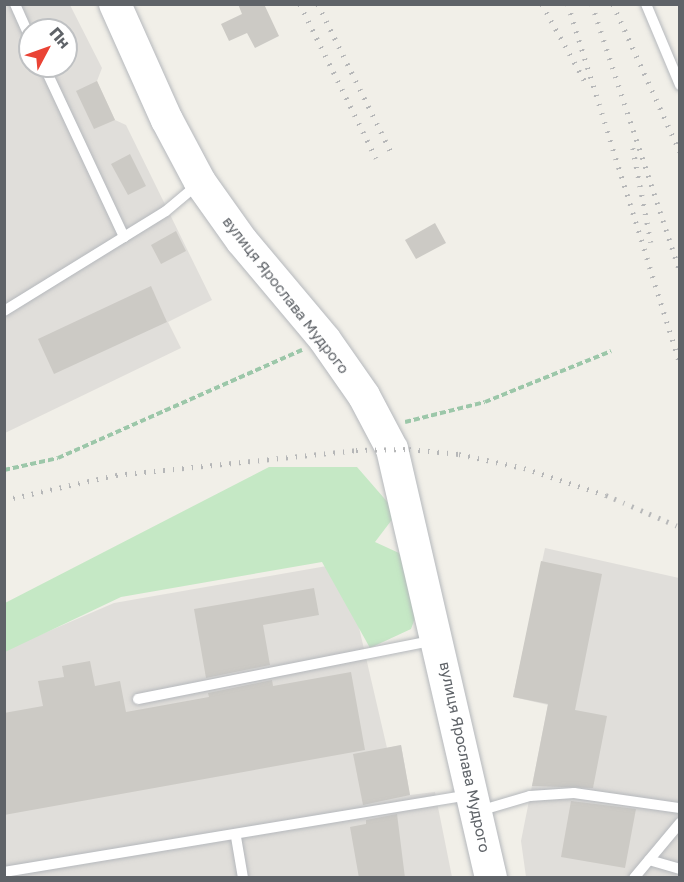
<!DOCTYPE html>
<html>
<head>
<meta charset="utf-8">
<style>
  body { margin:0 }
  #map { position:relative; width:684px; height:882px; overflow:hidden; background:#f1efe8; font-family:"Golos Text",sans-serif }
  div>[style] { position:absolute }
  .industrial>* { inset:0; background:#e0deda }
  .green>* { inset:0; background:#c5e8c5 }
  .building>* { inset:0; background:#cccac5 }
  .path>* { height:4px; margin-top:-2px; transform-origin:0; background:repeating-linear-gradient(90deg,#9cc7a9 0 6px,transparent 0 9px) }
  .roads { filter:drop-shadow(0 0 2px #b5b8bc) drop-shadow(0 0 2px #b5b8bc) }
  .lane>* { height:10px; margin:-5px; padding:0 5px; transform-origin:5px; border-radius:5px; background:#fff }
  .secondary>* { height:32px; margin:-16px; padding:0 16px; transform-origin:16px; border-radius:16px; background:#fff }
  .rail>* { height:4.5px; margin-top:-2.25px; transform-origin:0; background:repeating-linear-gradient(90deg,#b6b7b8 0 1.5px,transparent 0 9.5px) }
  span { translate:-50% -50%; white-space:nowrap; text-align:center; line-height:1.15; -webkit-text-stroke:6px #fff; paint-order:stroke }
  .street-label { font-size:15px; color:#5f6368 }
  .frame { position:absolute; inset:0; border:6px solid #5f6368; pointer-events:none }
  .north { position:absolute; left:18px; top:18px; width:60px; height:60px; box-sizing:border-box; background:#fff; border:2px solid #bfc1c3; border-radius:50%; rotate:49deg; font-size:16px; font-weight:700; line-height:24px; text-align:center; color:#5f6368 }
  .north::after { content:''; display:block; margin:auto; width:21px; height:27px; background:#ea4335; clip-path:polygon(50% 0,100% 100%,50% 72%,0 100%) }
</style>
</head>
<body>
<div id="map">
  <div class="industrial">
    <div style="clip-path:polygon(evenodd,5px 5px,70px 5px,102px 68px,97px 81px,115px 120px,126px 125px,212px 300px,168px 322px,181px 348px,5px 433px,5px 5px,30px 30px,66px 30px,66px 66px,30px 66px,30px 30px)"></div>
    <div style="clip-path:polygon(545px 548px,679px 578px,679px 877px,526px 877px,521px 841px,548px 705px,513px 697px)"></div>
    <div style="clip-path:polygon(344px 563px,387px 748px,401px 745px,410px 795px,435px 792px,452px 877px,5px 878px,5px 650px,114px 603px)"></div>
  </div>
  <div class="green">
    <div style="clip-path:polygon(269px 467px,357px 467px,397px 513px,375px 542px,399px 553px,422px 599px,411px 629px,370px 648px,322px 562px,121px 597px,5px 652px,5px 603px)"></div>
  </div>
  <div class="building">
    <div style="clip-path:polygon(238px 4px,264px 4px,279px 36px,255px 48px,247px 33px,229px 41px,221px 24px,242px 14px)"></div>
    <div style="clip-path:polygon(97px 81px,115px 120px,94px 129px,76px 91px)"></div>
    <div style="clip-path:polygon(130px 154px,146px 186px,128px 195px,111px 164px)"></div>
    <div style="clip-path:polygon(435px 223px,446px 243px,416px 259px,405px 240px)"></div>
    <div style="clip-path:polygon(176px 231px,186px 251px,161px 264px,151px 245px)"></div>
    <div style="clip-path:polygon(151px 286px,167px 322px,54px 374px,38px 339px)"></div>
    <div style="clip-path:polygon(541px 561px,602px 574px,575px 710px,607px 716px,593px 788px,532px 786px,548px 704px,513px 697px)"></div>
    <div style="clip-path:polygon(314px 588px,319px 615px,263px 625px,270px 665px,206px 678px,194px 609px)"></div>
    <div style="clip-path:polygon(90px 661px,95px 686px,120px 681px,126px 712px,209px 697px,208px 693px,272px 680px,273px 686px,351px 672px,365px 750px,4px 815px,4px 713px,43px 706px,38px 681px,64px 677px,62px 666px)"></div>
    <div style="clip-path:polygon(401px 745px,410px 795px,363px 805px,353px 754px)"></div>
    <div style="clip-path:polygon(571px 801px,636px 809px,625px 868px,561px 857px)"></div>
    <div style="clip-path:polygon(397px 814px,405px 878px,359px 878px,350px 827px,366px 824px,366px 820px)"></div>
  </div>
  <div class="path">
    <div style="left:405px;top:422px;width:82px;rotate:-14deg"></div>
    <div style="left:485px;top:402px;width:136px;rotate:-22deg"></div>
    <div style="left:4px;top:470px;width:55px;rotate:-12.5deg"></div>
    <div style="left:58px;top:458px;width:267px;rotate:-23.9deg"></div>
  </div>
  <div class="roads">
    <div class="lane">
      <div style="left:15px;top:4px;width:36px;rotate:66deg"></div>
      <div style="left:646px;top:4px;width:88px;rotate:67.2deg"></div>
      <div style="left:44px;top:66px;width:189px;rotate:64.9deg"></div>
      <div style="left:4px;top:311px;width:190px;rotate:-31.7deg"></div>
      <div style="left:166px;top:211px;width:40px;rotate:-40deg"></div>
      <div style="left:138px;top:699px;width:303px;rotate:-11.2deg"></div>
      <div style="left:479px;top:811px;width:53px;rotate:-16.4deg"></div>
      <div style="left:530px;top:796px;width:44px;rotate:-3.9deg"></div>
      <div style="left:574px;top:793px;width:107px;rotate:8.1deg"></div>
      <div style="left:236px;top:837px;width:42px;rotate:80.3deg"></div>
      <div style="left:649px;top:860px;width:32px;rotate:16deg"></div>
      <div style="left:4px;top:872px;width:471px;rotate:-9.4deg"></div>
      <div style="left:634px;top:878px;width:72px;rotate:-50.1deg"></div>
    </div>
    <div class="secondary">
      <div style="left:115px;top:4px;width:127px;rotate:65.9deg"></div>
      <div style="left:167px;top:120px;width:70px;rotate:62deg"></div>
      <div style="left:200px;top:182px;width:72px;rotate:54.6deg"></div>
      <div style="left:242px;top:241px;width:129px;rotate:50deg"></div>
      <div style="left:325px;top:340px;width:68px;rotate:55.1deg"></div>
      <div style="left:364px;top:396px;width:60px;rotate:62.2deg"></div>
      <div style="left:392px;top:449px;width:440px;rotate:77deg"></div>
    </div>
  </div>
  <div class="rail">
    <div style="left:300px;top:4px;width:172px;rotate:63.7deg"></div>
    <div style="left:318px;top:4px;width:165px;rotate:63.7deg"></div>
    <div style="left:542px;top:4px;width:90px;rotate:60.9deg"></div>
    <div style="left:568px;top:4px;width:376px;rotate:72.7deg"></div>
    <div style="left:592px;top:4px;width:282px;rotate:71.8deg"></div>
    <div style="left:613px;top:4px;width:162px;rotate:65.6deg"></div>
    <div style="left:633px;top:148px;width:96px;rotate:79.2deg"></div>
    <div style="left:4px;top:500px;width:115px;rotate:-12.6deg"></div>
    <div style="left:116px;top:475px;width:241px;rotate:-5.9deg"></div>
    <div style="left:356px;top:450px;width:53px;rotate:-1.1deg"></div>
    <div style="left:409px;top:449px;width:50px;rotate:5.7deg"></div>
    <div style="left:459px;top:454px;width:66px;rotate:12.2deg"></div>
    <div style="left:524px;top:468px;width:86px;rotate:18.2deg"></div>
    <div style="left:606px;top:495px;width:81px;rotate:23.4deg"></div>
  </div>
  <div class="street-label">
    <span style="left:286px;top:295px;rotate:52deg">вулиця Ярослава Мудрого</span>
    <span style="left:465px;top:757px;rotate:78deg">вулиця Ярослава Мудрого</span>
  </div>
  <div class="frame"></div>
  <div class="north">Пн</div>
</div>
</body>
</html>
